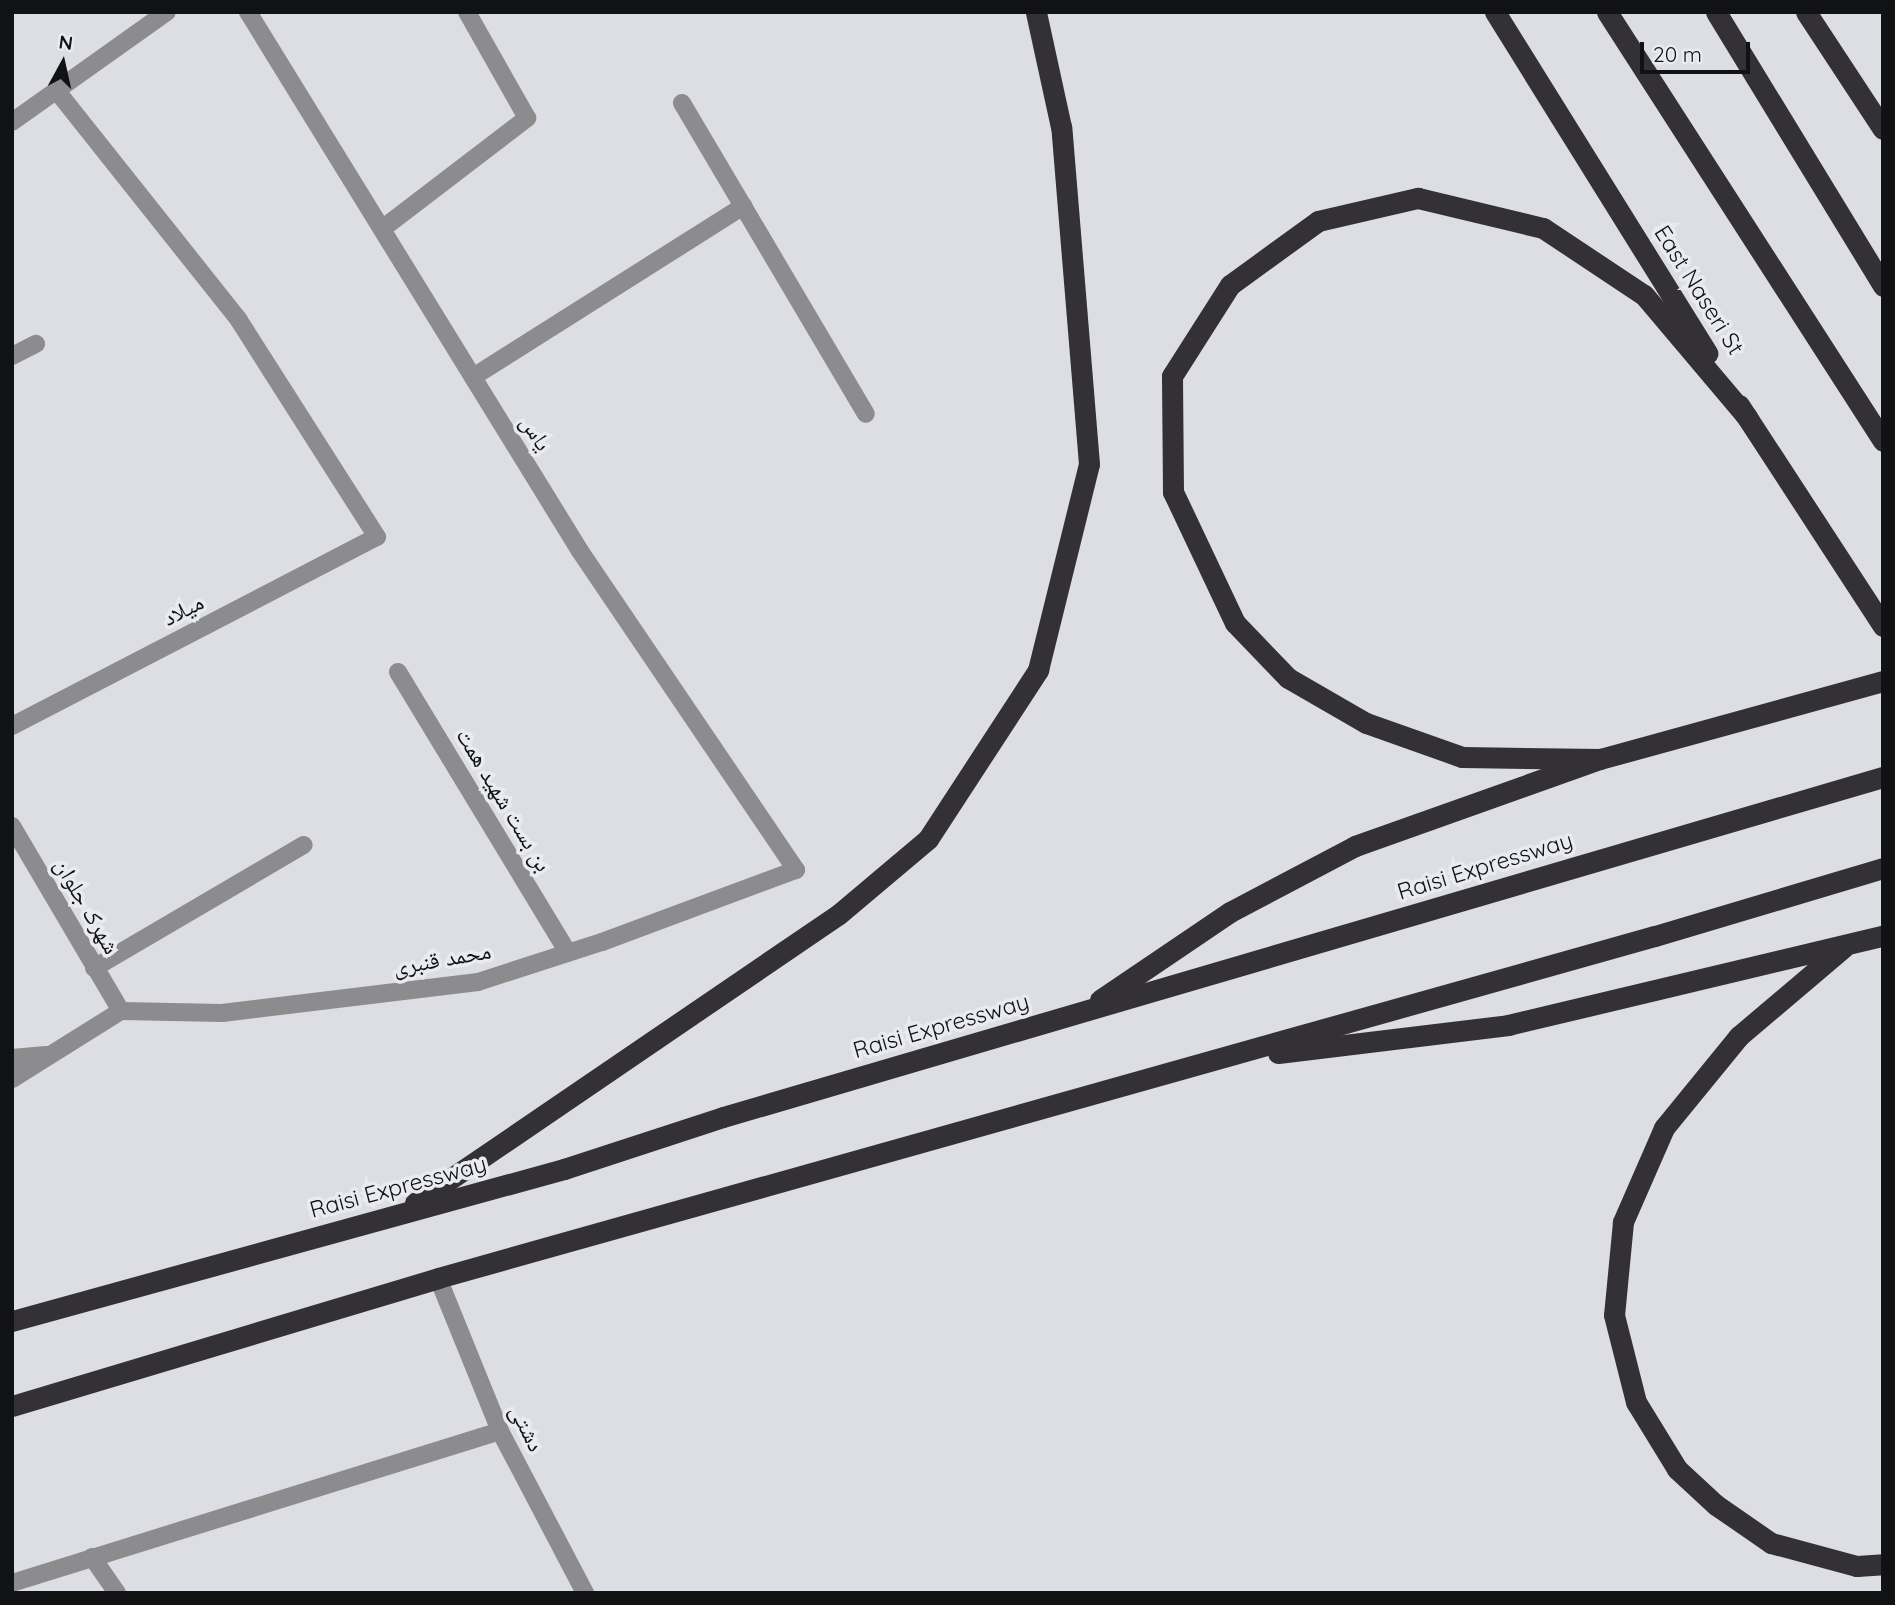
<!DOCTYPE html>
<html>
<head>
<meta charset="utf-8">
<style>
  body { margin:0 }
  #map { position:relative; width:1895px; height:1605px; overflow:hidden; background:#dcdee3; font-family:Quicksand,"Noto Naskh Arabic",sans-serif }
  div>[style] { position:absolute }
  .minor>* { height:18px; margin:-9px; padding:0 9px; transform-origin:9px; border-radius:9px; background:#8c8b8d }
  .highway>* { height:21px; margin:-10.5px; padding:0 10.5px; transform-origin:10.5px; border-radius:10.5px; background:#333135 }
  span { translate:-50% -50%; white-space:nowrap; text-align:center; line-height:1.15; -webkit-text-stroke:7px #e9ebf0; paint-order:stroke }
  .street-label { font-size:23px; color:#111214 }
  .frame { position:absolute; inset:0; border:14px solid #111214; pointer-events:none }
  .north { position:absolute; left:28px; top:28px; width:70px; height:70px; -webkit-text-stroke:5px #e9ebf0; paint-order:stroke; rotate:8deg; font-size:19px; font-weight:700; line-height:28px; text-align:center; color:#111214 }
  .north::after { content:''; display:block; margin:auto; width:24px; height:32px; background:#111214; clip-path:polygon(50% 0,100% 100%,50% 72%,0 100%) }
  .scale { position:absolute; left:1640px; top:42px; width:110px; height:32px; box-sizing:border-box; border:4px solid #111214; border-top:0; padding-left:9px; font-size:21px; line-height:24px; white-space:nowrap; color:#111214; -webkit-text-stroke:5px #e9ebf0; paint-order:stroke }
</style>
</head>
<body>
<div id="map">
  <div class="minor">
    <div style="left:682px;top:103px;width:361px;rotate:59.4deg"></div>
    <div style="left:12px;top:122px;width:190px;rotate:-35.4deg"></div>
    <div style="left:382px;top:229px;width:183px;rotate:-37.4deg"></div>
    <div style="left:527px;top:118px;width:122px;rotate:-119.5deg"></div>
    <div style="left:12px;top:356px;width:27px;rotate:-27deg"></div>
    <div style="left:473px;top:377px;width:320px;rotate:-32.3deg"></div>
    <div style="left:398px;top:672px;width:328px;rotate:58.8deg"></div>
    <div style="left:12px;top:726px;width:411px;rotate:-27.4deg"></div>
    <div style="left:377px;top:537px;width:257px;rotate:-122.5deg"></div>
    <div style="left:239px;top:320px;width:293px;rotate:-128.5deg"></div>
    <div style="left:12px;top:826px;width:215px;rotate:59.5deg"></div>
    <div style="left:94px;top:968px;width:243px;rotate:-30.4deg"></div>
    <div style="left:121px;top:1011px;width:101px;rotate:1.1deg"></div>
    <div style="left:222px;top:1013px;width:258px;rotate:-6.9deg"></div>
    <div style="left:478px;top:982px;width:130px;rotate:-17.9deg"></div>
    <div style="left:602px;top:942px;width:207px;rotate:-20.4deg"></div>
    <div style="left:796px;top:870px;width:385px;rotate:-124.1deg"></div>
    <div style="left:580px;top:551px;width:633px;rotate:-121.63deg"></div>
    <div style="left:12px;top:1058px;width:34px;rotate:-5deg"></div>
    <div style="left:12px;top:1079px;width:128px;rotate:-32deg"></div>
    <div style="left:438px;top:1278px;width:165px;rotate:67.9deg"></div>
    <div style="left:500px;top:1431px;width:183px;rotate:62.3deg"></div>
    <div style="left:92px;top:1557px;width:44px;rotate:55.2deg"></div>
    <div style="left:12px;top:1583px;width:511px;rotate:-17.3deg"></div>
  </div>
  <div class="highway">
    <div style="left:1495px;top:12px;width:402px;rotate:58.1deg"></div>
    <div style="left:1607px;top:12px;width:510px;rotate:57.24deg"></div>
    <div style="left:1716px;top:12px;width:321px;rotate:58.6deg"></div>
    <div style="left:1806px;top:12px;width:140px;rotate:56.7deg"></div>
    <div style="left:1739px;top:405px;width:264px;rotate:56.9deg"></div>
    <div style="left:1600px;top:759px;width:138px;rotate:-179.2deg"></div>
    <div style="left:1462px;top:757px;width:102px;rotate:-160.5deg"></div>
    <div style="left:1366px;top:723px;width:90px;rotate:-150deg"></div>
    <div style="left:1288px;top:678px;width:76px;rotate:-133.9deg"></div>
    <div style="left:1235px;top:623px;width:145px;rotate:-115.3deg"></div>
    <div style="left:1173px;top:492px;width:116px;rotate:-90.5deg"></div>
    <div style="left:1172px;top:376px;width:108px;rotate:-57.5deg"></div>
    <div style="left:1230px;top:285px;width:109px;rotate:-36deg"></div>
    <div style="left:1318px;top:221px;width:103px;rotate:-13deg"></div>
    <div style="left:1418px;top:198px;width:129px;rotate:13.5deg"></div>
    <div style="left:1543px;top:228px;width:121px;rotate:33.6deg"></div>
    <div style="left:1644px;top:295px;width:160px;rotate:49.8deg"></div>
    <div style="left:1844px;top:947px;width:138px;rotate:139.7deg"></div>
    <div style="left:1739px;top:1036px;width:119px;rotate:129.2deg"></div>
    <div style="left:1664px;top:1128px;width:103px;rotate:113.6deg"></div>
    <div style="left:1623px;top:1222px;width:93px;rotate:95.5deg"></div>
    <div style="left:1614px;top:1315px;width:90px;rotate:75.8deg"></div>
    <div style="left:1636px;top:1402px;width:79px;rotate:58.5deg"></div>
    <div style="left:1677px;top:1469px;width:53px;rotate:42.7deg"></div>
    <div style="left:1716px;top:1505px;width:67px;rotate:34.6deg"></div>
    <div style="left:1771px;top:1543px;width:89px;rotate:15deg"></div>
    <div style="left:1857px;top:1566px;width:26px;rotate:-4deg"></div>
    <div style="left:1100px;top:1000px;width:157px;rotate:-34.1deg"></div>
    <div style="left:1230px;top:912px;width:141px;rotate:-27.8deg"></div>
    <div style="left:1355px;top:846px;width:260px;rotate:-19.6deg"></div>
    <div style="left:1600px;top:759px;width:294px;rotate:-15.4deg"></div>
    <div style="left:1278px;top:1053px;width:232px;rotate:-6.9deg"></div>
    <div style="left:1508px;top:1025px;width:385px;rotate:-13.4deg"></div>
    <div style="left:415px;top:1203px;width:513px;rotate:-34.28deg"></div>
    <div style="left:839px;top:914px;width:116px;rotate:-40.1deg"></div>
    <div style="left:928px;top:839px;width:202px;rotate:-56.9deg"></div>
    <div style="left:1038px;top:670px;width:212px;rotate:-76.1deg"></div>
    <div style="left:1089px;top:464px;width:338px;rotate:-94.7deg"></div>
    <div style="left:1061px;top:127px;width:118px;rotate:-102.3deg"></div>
    <div style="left:12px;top:1321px;width:573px;rotate:-15.4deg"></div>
    <div style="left:564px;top:1169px;width:167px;rotate:-18.1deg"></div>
    <div style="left:723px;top:1117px;width:1209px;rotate:-16.34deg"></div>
    <div style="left:12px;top:1406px;width:445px;rotate:-16.7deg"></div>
    <div style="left:438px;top:1278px;width:1264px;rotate:-15.7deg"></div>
    <div style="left:1655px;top:936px;width:238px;rotate:-16.6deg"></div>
  </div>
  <div class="street-label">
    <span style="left:1699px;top:290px;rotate:58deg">East Naseri St</span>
    <span style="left:536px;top:433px;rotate:58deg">یاس</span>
    <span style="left:183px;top:610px;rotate:-27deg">میلاد</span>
    <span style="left:504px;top:800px;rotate:59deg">بن بست شهید همت</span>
    <span style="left:1485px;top:866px;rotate:-17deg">Raisi Expressway</span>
    <span style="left:87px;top:906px;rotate:60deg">شهرک جلوان</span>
    <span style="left:442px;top:959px;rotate:-10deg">محمد قنبری</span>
    <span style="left:941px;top:1026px;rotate:-16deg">Raisi Expressway</span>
    <span style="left:398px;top:1187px;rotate:-15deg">Raisi Expressway</span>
    <span style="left:527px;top:1428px;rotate:64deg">دشتی</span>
  </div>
  <div class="frame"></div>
  <div class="north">N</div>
  <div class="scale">20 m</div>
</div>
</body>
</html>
